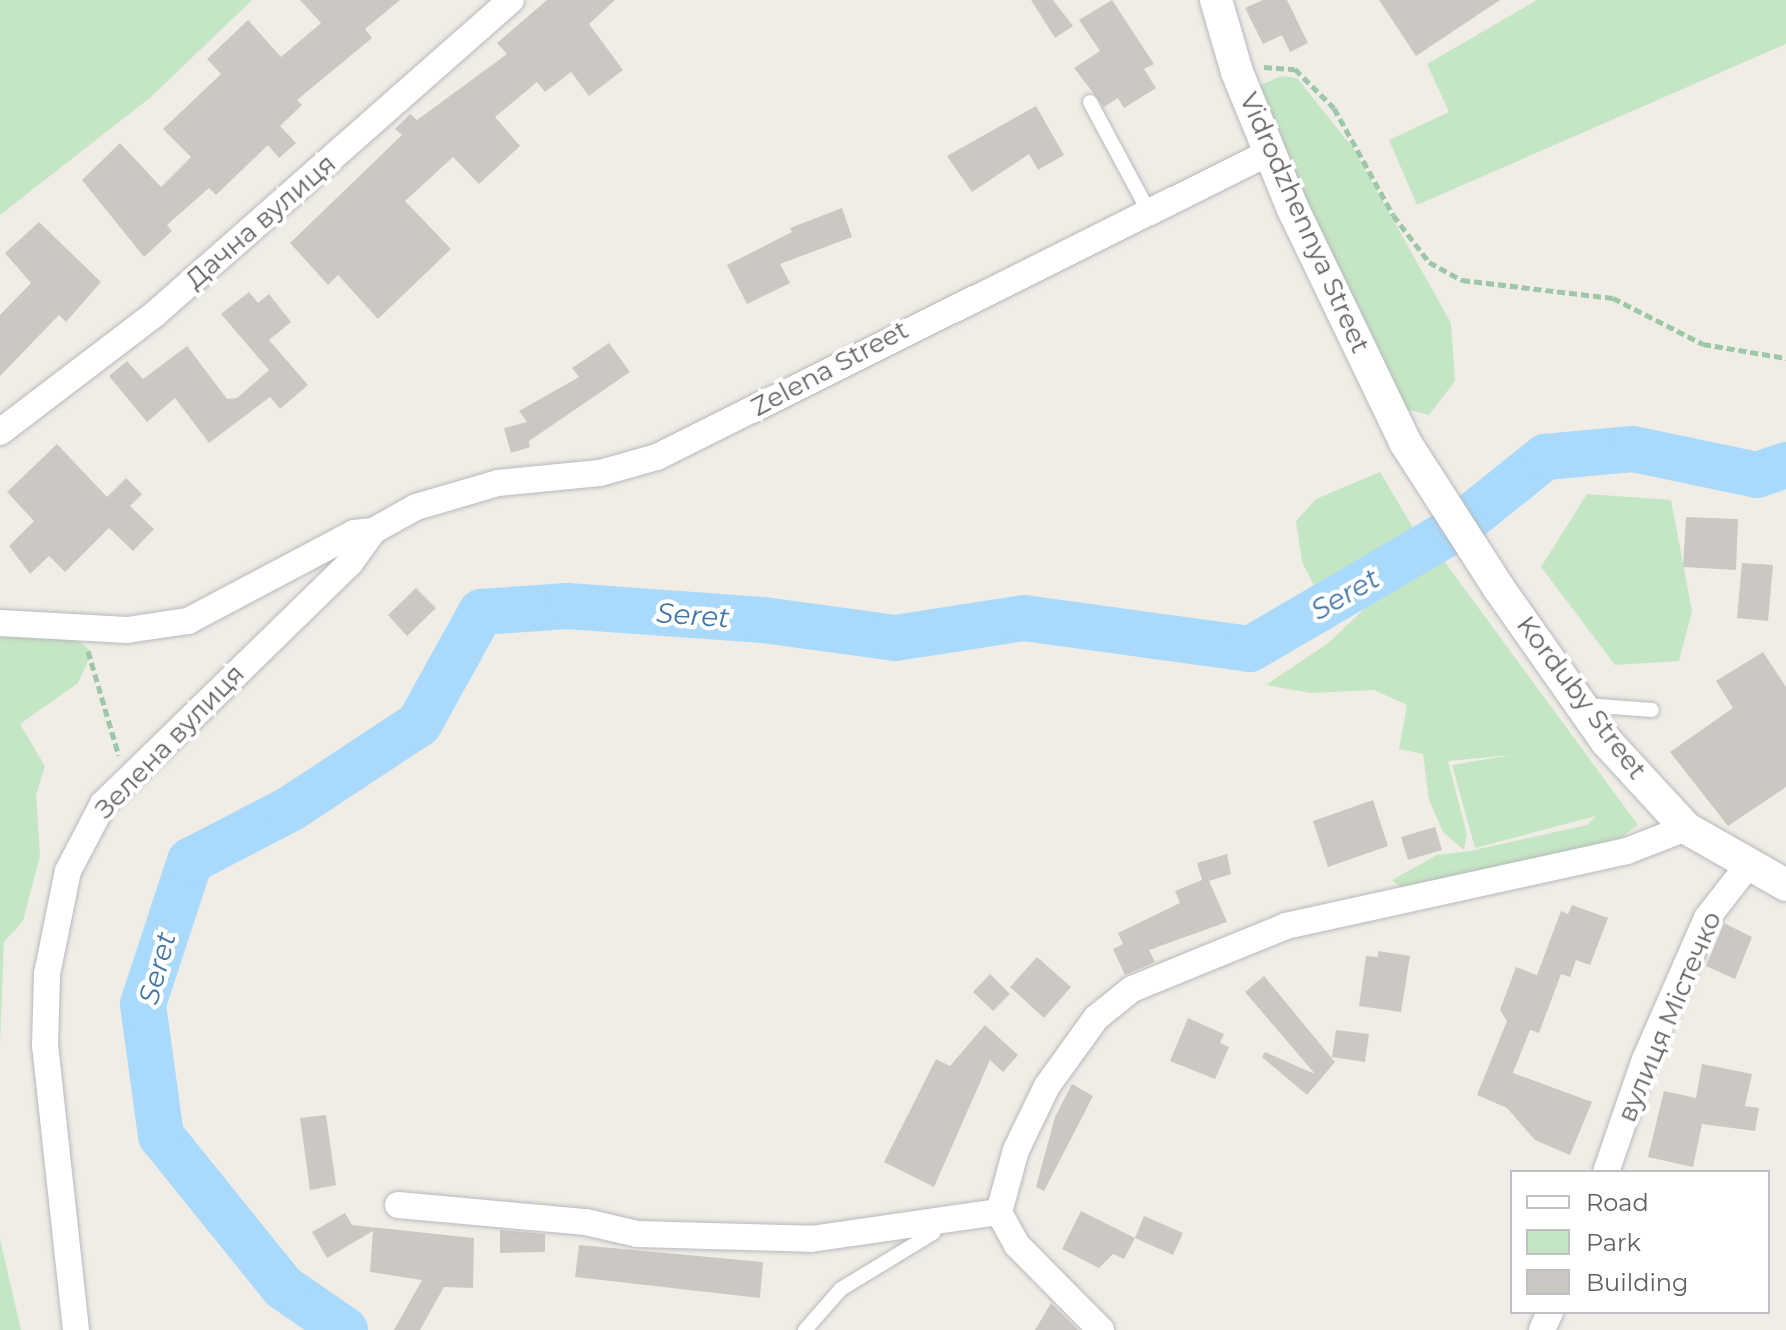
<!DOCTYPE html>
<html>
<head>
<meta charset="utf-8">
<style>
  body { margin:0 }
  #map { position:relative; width:1786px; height:1330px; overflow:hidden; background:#f0ede6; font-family:Montserrat,sans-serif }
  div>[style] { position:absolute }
  .green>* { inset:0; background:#c5e6c4 }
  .river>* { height:46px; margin:-23px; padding:0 23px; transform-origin:23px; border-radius:23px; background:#a9dafc }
  .building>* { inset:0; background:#cbc8c3 }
  .path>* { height:5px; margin-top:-2.5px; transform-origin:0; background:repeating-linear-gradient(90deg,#9dc7a8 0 8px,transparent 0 12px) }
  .roads { filter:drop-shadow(0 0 2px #b6b9bc) drop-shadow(0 0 2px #b6b9bc) }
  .service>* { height:14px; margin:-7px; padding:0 7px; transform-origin:7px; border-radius:7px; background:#fff }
  .minor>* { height:26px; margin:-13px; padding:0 13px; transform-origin:13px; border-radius:13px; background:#fff }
  .tertiary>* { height:32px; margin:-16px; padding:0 16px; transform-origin:16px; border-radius:16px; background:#fff }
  span { translate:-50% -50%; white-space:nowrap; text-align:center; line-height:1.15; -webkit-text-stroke:8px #fff; paint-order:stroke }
  .street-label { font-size:26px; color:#5e6266 }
  .water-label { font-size:28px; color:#4275a7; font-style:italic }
  .legend { position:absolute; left:1510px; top:1170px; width:260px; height:144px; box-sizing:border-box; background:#fff; border:2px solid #bfc0c2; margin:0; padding:10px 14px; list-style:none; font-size:24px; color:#5e6266 }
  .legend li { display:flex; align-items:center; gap:16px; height:40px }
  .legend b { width:40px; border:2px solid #bfc0c2 }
</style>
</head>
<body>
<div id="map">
  <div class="green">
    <div style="clip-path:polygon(0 0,252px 0,151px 97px,0 215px)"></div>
    <div style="clip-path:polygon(1537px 0,1786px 0,1786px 44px,1417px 205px,1389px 140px,1449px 112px,1427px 64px)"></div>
    <div style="clip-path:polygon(1281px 76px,1297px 78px,1353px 148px,1451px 323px,1455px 381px,1429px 415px,1398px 407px,1249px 119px,1261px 85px)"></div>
    <div style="clip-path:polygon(1380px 472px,1418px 536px,1377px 568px,1316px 589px,1302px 562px,1296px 521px,1316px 499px)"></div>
    <div style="clip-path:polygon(1587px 494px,1671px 500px,1692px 611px,1679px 661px,1615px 665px,1541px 567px)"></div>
    <div style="clip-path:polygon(1439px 554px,1638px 825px,1620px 838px,1407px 892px,1392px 880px,1437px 855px,1470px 851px,1587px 825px,1596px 816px,1475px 848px,1452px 765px,1512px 755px,1448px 761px,1467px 835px,1464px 850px,1443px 832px,1429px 800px,1423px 754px,1399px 749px,1407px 705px,1374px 690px,1311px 693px,1266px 685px,1327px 644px,1408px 568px)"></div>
    <div style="clip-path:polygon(60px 626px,92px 652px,78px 683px,20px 724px,45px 766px,36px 795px,40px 856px,23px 921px,4px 942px,0 1043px,0 629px)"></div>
    <div style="clip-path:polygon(0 1238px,0 1239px,21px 1330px,0 1330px)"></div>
  </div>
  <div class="river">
    <div style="left:345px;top:1330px;width:75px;rotate:-145.3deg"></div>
    <div style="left:283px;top:1287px;width:194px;rotate:-128.9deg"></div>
    <div style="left:161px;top:1136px;width:133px;rotate:-97.8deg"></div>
    <div style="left:143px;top:1004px;width:151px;rotate:-71.8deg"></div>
    <div style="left:190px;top:861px;width:113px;rotate:-27.5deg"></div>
    <div style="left:290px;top:809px;width:154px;rotate:-33.4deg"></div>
    <div style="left:419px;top:724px;width:128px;rotate:-61deg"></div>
    <div style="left:481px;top:612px;width:86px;rotate:-4deg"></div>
    <div style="left:567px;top:606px;width:197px;rotate:4.1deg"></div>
    <div style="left:764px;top:620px;width:132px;rotate:7.8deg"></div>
    <div style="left:895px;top:638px;width:131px;rotate:-8.8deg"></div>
    <div style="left:1024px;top:618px;width:228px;rotate:7.8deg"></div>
    <div style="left:1250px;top:649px;width:236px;rotate:-30.3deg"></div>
    <div style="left:1454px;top:530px;width:117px;rotate:-38.7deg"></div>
    <div style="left:1545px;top:457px;width:88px;rotate:-5.2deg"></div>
    <div style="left:1633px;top:449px;width:127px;rotate:11.8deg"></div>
    <div style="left:1757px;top:475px;width:31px;rotate:-19deg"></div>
  </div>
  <div class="building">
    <div style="clip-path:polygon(300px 0,400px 0,365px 29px,372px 38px,297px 100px,302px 105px,280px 126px,296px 143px,279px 158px,268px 145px,216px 195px,209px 188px,167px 225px,172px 231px,144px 257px,82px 180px,120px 143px,161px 187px,191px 157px,163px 129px,221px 74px,207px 59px,248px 20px,281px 57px,321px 23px)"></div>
    <div style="clip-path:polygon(547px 0,615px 0,589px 24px,623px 70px,589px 96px,571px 72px,545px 92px,537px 82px,495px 117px,520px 146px,479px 184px,453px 157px,405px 201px,451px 249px,378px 319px,338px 275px,328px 285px,290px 243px,402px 135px,395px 129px,410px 114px,417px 120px,507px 54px,497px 43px)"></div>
    <div style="clip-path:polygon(1031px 0,1053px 0,1073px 26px,1055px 38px)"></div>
    <div style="clip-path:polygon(1112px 0,1154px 64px,1144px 69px,1156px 88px,1124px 108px,1118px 98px,1104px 107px,1074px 68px,1100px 51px,1079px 20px)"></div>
    <div style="clip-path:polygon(1263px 0,1287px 0,1308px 43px,1290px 52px,1282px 35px,1263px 44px,1245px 8px)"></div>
    <div style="clip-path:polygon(1379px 0,1500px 0,1416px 56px)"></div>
    <div style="clip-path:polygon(1036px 106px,1064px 155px,1038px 170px,1029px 154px,972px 192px,947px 156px)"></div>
    <div style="clip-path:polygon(842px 208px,852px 237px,780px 264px,790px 283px,747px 304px,727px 265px,792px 232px,790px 228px)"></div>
    <div style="clip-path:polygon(39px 222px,101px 282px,66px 322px,59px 315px,0 376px,0 315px,31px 283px,5px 253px)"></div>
    <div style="clip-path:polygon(249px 292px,258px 303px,269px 294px,291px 322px,269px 340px,308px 385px,280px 409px,270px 397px,209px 443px,175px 398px,147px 422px,109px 376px,127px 361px,143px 379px,187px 346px,227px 399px,237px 398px,269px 370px,221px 314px)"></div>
    <div style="clip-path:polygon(609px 343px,630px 372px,529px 441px,530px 447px,511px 453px,504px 428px,527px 422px,519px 411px,579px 377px,572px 368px)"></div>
    <div style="clip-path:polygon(57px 444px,107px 497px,126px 478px,142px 494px,130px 506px,154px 529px,133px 551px,109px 528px,65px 572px,49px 556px,30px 574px,9px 546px,34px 521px,7px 492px)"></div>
    <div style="clip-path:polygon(1686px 517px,1738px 519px,1736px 570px,1683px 567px)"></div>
    <div style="clip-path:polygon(1742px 563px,1773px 565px,1768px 621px,1737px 618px)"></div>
    <div style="clip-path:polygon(416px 588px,436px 608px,407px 636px,388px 615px)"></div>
    <div style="clip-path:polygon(1763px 652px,1786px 687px,1786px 787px,1728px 826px,1670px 752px,1733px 708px,1716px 681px)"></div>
    <div style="clip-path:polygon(1373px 800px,1388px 846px,1328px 867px,1313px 821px)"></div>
    <div style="clip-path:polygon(1435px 827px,1442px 850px,1408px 860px,1401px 837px)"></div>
    <div style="clip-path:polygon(1227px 854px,1231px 874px,1209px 881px,1227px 922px,1149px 950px,1155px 962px,1125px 975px,1113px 949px,1123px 944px,1118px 933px,1180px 903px,1175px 891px,1202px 880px,1197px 863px)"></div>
    <div style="clip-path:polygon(1572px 905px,1608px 918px,1590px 965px,1576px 960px,1570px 977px,1561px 974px,1539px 1033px,1530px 1030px,1513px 1073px,1592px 1102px,1570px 1155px,1535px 1140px,1507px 1108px,1477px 1095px,1507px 1021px,1500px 1010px,1516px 967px,1537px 975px,1561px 911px,1568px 914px)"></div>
    <div style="clip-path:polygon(1724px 923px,1752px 937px,1735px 979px,1706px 966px)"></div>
    <div style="clip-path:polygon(1378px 951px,1410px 956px,1401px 1012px,1359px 1006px,1366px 956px,1378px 957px)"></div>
    <div style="clip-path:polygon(1037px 957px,1071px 987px,1044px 1018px,1010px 987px)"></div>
    <div style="clip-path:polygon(990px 974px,1010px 994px,993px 1011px,973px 992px)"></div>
    <div style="clip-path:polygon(1264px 976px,1335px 1062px,1307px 1095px,1262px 1057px,1265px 1052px,1315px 1074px,1245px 992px)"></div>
    <div style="clip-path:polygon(1188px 1018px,1224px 1034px,1220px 1043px,1229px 1047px,1215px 1079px,1170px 1061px)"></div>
    <div style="clip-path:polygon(985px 1025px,1018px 1055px,1003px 1072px,990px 1060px,934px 1187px,884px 1162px,936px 1059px,950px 1066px)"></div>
    <div style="clip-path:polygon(1336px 1030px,1369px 1034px,1365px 1062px,1332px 1057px)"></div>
    <div style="clip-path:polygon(1702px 1064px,1752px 1074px,1745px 1106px,1759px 1108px,1755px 1131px,1702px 1124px,1693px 1167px,1648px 1157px,1664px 1091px,1696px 1098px)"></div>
    <div style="clip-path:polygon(1072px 1084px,1093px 1096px,1044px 1191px,1036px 1187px,1055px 1117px)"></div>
    <div style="clip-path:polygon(326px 1115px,336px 1185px,310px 1190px,300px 1118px)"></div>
    <div style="clip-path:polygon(1081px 1211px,1135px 1238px,1144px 1216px,1183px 1233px,1173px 1255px,1135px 1238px,1124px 1259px,1113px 1254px,1099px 1268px,1062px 1249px)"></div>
    <div style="clip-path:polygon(345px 1213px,352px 1225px,474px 1238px,473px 1288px,444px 1287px,420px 1330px,394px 1330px,422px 1280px,370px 1272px,373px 1231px,327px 1258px,312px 1232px)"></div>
    <div style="clip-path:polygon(500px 1230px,545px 1234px,545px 1252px,500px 1253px)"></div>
    <div style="clip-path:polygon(579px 1245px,763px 1262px,760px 1298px,575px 1277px)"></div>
    <div style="clip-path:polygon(1051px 1303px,1078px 1330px,1035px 1330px)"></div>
  </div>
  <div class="path">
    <div style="left:1264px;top:67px;width:31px;rotate:4deg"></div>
    <div style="left:1295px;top:69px;width:55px;rotate:45deg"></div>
    <div style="left:1334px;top:108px;width:122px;rotate:61.1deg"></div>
    <div style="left:1393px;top:215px;width:59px;rotate:52.5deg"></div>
    <div style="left:1429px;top:262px;width:38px;rotate:29deg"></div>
    <div style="left:1462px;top:280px;width:152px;rotate:6.8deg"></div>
    <div style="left:1613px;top:298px;width:101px;rotate:27.1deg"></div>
    <div style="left:1703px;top:344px;width:84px;rotate:9.6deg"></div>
    <div style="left:88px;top:651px;width:109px;rotate:73.6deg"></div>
  </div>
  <div class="roads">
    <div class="service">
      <div style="left:1090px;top:102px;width:127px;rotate:61.8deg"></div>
      <div style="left:1585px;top:705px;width:67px;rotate:4.3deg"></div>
      <div style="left:805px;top:1330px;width:55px;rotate:-48.7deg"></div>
      <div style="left:841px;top:1289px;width:108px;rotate:-31.3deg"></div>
      <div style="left:933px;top:1233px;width:13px;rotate:-67deg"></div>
    </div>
    <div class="minor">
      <div style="left:0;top:432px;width:196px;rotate:-37.3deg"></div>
      <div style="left:156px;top:313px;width:473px;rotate:-41.4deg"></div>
      <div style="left:0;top:623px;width:127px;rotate:3.2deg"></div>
      <div style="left:127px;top:630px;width:62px;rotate:-8.4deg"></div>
      <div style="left:188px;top:621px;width:188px;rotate:-27.9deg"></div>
      <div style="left:354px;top:533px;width:19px;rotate:-6deg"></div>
      <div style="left:1606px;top:1172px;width:116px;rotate:-70.9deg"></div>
      <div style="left:1644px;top:1062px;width:157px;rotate:-66.4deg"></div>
      <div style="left:1707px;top:918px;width:63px;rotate:-52deg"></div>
      <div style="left:398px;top:1205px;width:189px;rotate:5.2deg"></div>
      <div style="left:586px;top:1222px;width:52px;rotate:13.2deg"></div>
      <div style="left:637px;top:1234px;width:174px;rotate:1.6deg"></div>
      <div style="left:811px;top:1239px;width:190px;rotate:-8.2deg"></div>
      <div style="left:76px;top:1330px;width:286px;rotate:-96.2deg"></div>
      <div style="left:45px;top:1046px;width:72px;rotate:-88.4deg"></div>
      <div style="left:47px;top:974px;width:105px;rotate:-78.5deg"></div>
      <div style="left:68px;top:871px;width:76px;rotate:-62.4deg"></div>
      <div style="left:103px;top:804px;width:345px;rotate:-44.3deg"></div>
      <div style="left:350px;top:563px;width:39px;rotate:-54deg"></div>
      <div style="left:373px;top:531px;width:49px;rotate:-29.2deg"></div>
      <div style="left:416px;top:507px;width:85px;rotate:-16.3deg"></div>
      <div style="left:498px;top:483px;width:102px;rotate:-5.6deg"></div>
      <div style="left:600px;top:473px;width:59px;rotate:-15.7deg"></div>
      <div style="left:657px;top:457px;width:685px;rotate:-26.45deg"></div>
      <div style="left:1101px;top:1330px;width:120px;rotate:-134.7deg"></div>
      <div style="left:1017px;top:1245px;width:38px;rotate:-119deg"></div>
      <div style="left:999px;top:1212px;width:64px;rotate:-74.7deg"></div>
      <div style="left:1016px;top:1150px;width:71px;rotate:-64.2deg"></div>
      <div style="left:1047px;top:1086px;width:84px;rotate:-54.2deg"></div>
      <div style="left:1096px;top:1018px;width:46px;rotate:-38.9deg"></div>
      <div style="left:1132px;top:989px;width:166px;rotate:-22.2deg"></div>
      <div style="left:1286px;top:926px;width:349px;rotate:-12.4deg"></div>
      <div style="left:1627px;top:851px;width:63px;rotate:-21.3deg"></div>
      <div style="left:1542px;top:1330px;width:20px;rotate:-66deg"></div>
    </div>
    <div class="tertiary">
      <div style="left:1216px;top:0;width:75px;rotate:73.7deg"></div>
      <div style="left:1237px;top:72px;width:148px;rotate:67.8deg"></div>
      <div style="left:1293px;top:209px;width:259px;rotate:64.3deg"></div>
      <div style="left:1405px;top:442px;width:172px;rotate:57.3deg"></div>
      <div style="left:1498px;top:587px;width:189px;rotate:54.9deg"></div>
      <div style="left:1607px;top:742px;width:117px;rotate:47.4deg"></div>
      <div style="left:1686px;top:828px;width:115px;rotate:29.7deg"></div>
    </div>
  </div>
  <div class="street-label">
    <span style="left:261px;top:222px;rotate:-41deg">Дачна вулиця</span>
    <span style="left:1304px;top:223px;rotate:66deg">Vidrodzhennya Street</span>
    <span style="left:830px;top:369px;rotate:-28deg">Zelena Street</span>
    <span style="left:1581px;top:698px;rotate:53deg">Korduby Street</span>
    <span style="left:170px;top:742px;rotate:-46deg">Зелена вулиця</span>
    <span style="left:1670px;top:1017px;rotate:-67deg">вулиця Містечко</span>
  </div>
  <div class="water-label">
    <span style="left:1345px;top:594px;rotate:-30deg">Seret</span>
    <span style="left:693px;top:615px;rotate:4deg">Seret</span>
    <span style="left:157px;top:968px;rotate:-75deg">Seret</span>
  </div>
  <ul class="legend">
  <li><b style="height:10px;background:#fff"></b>Road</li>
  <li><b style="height:22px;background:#c5e6c4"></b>Park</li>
  <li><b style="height:22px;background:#cbc8c3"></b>Building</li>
  </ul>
</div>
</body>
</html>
